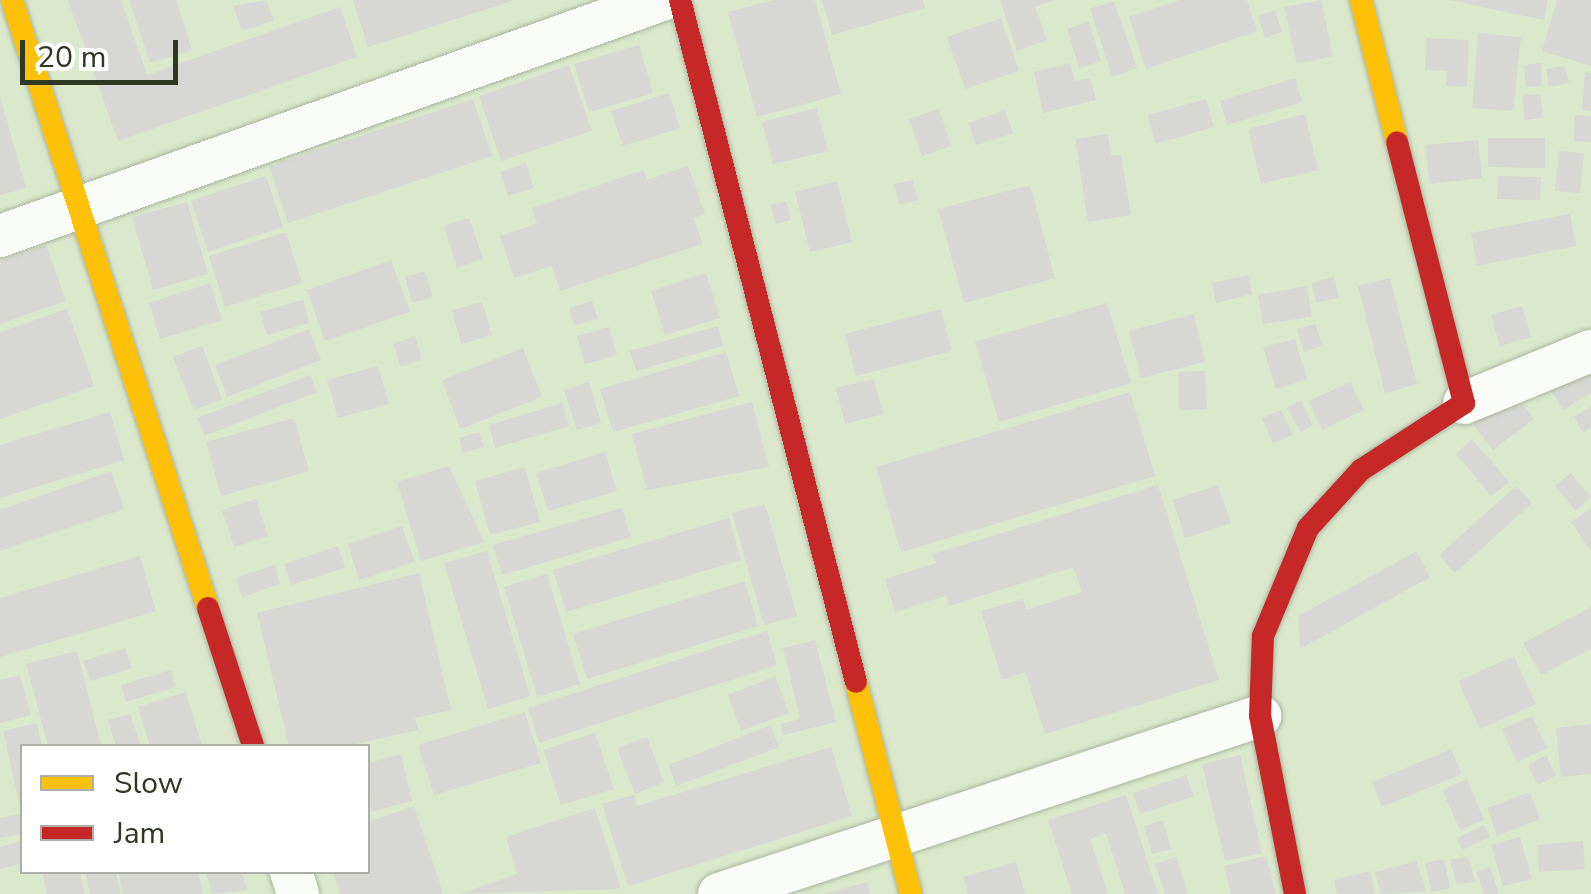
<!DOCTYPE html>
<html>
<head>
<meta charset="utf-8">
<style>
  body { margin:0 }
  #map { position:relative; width:1591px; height:894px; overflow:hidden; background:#dbe8cc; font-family:"Nunito Sans",sans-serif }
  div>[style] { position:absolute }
  .building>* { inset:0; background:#d7d8d4 }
  .roads { filter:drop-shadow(0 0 2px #abb59f) drop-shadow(0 0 2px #abb59f) }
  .street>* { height:42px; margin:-21px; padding:0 21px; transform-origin:21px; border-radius:21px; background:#fafcf7 }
  .slow>* { height:22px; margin:-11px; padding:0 11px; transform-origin:11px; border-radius:11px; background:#ffc107 }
  .jam>* { height:22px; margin:-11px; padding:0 11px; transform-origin:11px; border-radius:11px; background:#c62828 }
  span { translate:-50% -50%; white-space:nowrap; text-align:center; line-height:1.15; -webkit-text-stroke:9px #fff; paint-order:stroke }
  .legend { position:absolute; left:20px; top:744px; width:350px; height:130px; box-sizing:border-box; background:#fff; border:2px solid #abafa7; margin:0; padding:12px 18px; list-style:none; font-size:30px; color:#2e3823 }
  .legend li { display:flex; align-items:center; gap:20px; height:50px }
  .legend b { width:50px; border:2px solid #abafa7 }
  .scale { position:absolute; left:20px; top:40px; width:158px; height:45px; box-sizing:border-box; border:5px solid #2e3823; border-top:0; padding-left:12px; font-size:30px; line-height:35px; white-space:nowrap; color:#2e3823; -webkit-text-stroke:8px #fff; paint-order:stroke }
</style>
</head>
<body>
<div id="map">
  <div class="building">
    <div style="clip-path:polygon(68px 0,121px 0,147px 75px,340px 7px,357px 57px,118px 141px)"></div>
    <div style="clip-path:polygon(129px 0,176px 0,192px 50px,150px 63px)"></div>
    <div style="clip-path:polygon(266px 0,274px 20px,242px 31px,233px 6px)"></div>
    <div style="clip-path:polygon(353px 0,512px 0,512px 1px,368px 47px)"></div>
    <div style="clip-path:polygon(774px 0,815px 0,841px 94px,757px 117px,728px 12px)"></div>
    <div style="clip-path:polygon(822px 0,923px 0,925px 8px,832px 35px)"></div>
    <div style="clip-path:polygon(1000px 0,1053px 0,1035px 7px,1047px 40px,1017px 51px)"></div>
    <div style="clip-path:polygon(1181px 0,1247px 0,1257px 31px,1146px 69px,1129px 17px)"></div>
    <div style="clip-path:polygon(1321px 0,1333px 56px,1297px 64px,1284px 7px)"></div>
    <div style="clip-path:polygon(1450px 0,1548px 0,1544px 20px)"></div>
    <div style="clip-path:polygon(1557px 0,1591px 0,1591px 66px,1542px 51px)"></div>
    <div style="clip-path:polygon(1114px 1px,1137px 68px,1112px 77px,1090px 9px)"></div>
    <div style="clip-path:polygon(1275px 10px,1282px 32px,1265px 38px,1258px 16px)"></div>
    <div style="clip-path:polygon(1001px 18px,1019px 71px,965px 89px,947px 37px)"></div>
    <div style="clip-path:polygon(1089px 21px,1101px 61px,1079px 68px,1067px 29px)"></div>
    <div style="clip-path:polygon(1478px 33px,1521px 37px,1513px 111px,1472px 108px)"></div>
    <div style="clip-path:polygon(1426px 38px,1469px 40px,1467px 87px,1446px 86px,1447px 71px,1425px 70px)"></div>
    <div style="clip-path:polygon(639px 45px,653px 93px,589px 112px,574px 64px)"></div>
    <div style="clip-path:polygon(1070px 63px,1075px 81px,1090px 78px,1096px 100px,1043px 113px,1034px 72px)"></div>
    <div style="clip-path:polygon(1541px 63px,1542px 86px,1526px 87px,1524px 65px)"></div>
    <div style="clip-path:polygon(569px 65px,592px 131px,501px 161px,479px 96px)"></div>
    <div style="clip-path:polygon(1565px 66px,1569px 83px,1549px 87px,1546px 69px)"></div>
    <div style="clip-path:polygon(1585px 72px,1591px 73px,1591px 111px,1582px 110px)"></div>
    <div style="clip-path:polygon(1295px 78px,1302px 102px,1227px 125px,1220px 101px)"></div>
    <div style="clip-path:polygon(669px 93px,680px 128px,623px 146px,611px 111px)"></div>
    <div style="clip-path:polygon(1540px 94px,1543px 118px,1524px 120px,1522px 95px)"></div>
    <div style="clip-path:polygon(0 97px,26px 188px,0 195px)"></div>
    <div style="clip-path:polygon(473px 99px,492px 156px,288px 223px,269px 166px)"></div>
    <div style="clip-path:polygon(1206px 99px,1214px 127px,1155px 144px,1148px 115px)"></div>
    <div style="clip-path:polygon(817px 108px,828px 151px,773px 164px,762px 122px)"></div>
    <div style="clip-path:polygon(939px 109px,951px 146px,922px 156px,909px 119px)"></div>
    <div style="clip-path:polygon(1005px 110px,1013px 133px,976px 145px,968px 123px)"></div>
    <div style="clip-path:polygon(1305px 114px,1318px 170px,1261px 184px,1248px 129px)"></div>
    <div style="clip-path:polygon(1575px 115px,1591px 116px,1591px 142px,1574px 141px)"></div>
    <div style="clip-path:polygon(1108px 134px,1111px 156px,1121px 155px,1131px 215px,1088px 222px,1075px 139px)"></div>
    <div style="clip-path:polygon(1488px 138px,1545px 138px,1545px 168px,1488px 167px)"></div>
    <div style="clip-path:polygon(1478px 140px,1482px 178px,1429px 184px,1425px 145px)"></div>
    <div style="clip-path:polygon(1559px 151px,1584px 153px,1580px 193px,1555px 191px)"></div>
    <div style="clip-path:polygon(526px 163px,534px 188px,508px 196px,500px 172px)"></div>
    <div style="clip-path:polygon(688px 166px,705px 214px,693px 218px,703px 244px,560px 291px,552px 266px,514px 278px,500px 236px,537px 223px,532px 208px,644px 170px,647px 180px)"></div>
    <div style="clip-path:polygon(266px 176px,283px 227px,208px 252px,191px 201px)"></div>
    <div style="clip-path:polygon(1498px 176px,1541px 177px,1540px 200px,1497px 199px)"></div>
    <div style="clip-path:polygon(913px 180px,918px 200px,899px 205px,894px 184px)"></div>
    <div style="clip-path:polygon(837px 181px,852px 242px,810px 252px,795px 192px)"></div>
    <div style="clip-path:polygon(1030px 185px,1055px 278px,964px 303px,938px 209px)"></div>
    <div style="clip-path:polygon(786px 201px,791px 220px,776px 224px,770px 205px)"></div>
    <div style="clip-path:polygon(187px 202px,208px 274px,153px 290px,132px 217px)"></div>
    <div style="clip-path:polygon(1570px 214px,1576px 246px,1477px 266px,1471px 233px)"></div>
    <div style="clip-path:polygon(469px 218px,483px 259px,457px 268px,444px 226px)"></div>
    <div style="clip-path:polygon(286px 232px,302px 283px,225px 307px,209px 256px)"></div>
    <div style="clip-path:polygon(46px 245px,66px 301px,0 324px,0 261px)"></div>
    <div style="clip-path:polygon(391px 260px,410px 312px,325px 341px,307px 290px)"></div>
    <div style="clip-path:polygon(425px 271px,433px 297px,412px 303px,405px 277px)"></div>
    <div style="clip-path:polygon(706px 273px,720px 318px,665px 335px,651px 291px)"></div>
    <div style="clip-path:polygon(1248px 275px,1252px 294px,1216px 303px,1212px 283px)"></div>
    <div style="clip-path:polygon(1334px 277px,1339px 298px,1316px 303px,1311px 283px)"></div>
    <div style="clip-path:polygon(1390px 278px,1417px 384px,1385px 393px,1358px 286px)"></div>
    <div style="clip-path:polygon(210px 283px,222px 320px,160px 339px,149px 303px)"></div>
    <div style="clip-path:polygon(1307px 286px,1312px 317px,1263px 324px,1258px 295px)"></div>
    <div style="clip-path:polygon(303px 300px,309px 323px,267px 335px,260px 312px)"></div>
    <div style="clip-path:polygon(592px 301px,598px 319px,574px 325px,569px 308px)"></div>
    <div style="clip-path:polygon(482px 302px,492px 335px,461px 344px,452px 310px)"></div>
    <div style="clip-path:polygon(1107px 303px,1131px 383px,999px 422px,975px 342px)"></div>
    <div style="clip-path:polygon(1522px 306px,1531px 337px,1500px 346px,1491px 315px)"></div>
    <div style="clip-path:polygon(67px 309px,94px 386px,0 419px,0 332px)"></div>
    <div style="clip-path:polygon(941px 309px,952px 351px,856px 376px,845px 334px)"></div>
    <div style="clip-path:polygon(1194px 314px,1205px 362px,1141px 378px,1129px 331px)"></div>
    <div style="clip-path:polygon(1316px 324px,1322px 346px,1304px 352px,1297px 329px)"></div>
    <div style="clip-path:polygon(718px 326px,723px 346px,636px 371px,630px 351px)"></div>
    <div style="clip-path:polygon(609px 327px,617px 355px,585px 364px,577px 336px)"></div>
    <div style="clip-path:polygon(309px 329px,321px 360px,227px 397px,215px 365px)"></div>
    <div style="clip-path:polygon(415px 336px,422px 359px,401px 367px,393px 344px)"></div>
    <div style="clip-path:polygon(1295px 339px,1307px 379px,1276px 389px,1263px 347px)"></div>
    <div style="clip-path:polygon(202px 346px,222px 399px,194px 410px,173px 357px)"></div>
    <div style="clip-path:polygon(523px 348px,542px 397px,460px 429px,442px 380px)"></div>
    <div style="clip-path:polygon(726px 352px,739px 396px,613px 432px,600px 389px)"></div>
    <div style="clip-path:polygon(1591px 355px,1591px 393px,1563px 410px,1546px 382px)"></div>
    <div style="clip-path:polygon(378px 366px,389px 404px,338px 418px,327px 380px)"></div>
    <div style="clip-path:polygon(1205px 371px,1207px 409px,1179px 410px,1178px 372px)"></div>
    <div style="clip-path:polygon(310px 375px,317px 392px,204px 436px,197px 418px)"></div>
    <div style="clip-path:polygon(874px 379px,883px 414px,845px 424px,836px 388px)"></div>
    <div style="clip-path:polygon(589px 382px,601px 423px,577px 430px,564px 390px)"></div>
    <div style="clip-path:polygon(1350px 382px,1364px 410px,1322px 430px,1309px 401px)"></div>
    <div style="clip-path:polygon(1510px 387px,1534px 419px,1493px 450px,1468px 418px)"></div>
    <div style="clip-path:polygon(1130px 392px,1155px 476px,901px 552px,876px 467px)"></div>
    <div style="clip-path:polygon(1301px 400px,1313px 426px,1300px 432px,1287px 407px)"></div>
    <div style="clip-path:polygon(752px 402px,769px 467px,647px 490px,632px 434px)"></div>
    <div style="clip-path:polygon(562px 403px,569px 426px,495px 448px,489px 425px)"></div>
    <div style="clip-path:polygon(1591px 407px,1591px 428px,1583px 433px,1574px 416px)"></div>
    <div style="clip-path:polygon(1281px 410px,1293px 435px,1273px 443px,1262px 418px)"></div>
    <div style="clip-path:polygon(110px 412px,124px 460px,0 498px,0 445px)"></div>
    <div style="clip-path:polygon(294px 418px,309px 471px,221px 496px,206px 442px)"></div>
    <div style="clip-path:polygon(479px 432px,484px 447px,463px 453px,459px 438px)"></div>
    <div style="clip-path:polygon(1472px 439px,1509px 482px,1491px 496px,1456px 454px)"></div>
    <div style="clip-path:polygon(605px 452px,617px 491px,548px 511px,536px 473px)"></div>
    <div style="clip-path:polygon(449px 466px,484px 542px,421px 561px,397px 482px)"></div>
    <div style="clip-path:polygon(525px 467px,540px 522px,490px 535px,475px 481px)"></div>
    <div style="clip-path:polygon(111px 471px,124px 509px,0 551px,0 510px)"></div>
    <div style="clip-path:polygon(1571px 473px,1591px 497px,1576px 511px,1555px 486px)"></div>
    <div style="clip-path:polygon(1158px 485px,1219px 680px,1045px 734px,1025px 672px,1002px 680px,981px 611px,1023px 599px,1026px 610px,1082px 592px,1073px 567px,949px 606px,946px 596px,895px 612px,885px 579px,936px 563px,933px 554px)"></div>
    <div style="clip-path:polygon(1218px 485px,1231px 523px,1185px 538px,1173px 500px)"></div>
    <div style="clip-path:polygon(1516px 486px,1532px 503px,1455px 573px,1439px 555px)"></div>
    <div style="clip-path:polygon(256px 499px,268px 536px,234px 547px,222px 510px)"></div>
    <div style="clip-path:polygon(765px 504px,797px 616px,764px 625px,732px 513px)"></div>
    <div style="clip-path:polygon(622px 508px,631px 537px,502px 575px,493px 545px)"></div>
    <div style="clip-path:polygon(1591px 508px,1591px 552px,1571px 522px)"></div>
    <div style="clip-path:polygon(729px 518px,741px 560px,566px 612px,553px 570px)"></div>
    <div style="clip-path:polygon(402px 526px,415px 562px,359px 580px,348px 544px)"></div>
    <div style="clip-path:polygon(338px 546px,345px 568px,291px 585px,284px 564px)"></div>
    <div style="clip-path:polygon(487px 551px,530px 696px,488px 709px,444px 563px)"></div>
    <div style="clip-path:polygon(1417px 551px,1430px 577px,1300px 649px,1298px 616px)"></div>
    <div style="clip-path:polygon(140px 556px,156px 611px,0 657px,0 598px)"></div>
    <div style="clip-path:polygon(275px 565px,280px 584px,242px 597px,236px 578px)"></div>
    <div style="clip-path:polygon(419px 573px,451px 710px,415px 718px,418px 730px,346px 746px,289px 746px,257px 613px)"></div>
    <div style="clip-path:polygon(547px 574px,580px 684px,537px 697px,504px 587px)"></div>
    <div style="clip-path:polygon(745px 581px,758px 626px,587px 679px,573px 634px)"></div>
    <div style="clip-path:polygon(1591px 607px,1591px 649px,1541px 675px,1523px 643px)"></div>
    <div style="clip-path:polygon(767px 631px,777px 665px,539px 743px,528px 708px)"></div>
    <div style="clip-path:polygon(815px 640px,836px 722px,783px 735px,781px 724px,800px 719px,783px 648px)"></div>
    <div style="clip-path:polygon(125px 648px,132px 668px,90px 681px,83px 661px)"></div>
    <div style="clip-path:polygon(77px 651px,101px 745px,48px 746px,26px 664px)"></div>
    <div style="clip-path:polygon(1514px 656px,1536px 704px,1480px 729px,1458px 681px)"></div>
    <div style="clip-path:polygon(171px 670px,176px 687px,126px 702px,121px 685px)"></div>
    <div style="clip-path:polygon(20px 675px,31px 715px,0 723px,0 680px)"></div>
    <div style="clip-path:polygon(775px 676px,789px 713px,741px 731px,728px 695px)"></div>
    <div style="clip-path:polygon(186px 692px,202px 746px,150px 746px,138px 707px)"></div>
    <div style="clip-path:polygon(525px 712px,541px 763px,434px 795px,418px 745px)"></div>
    <div style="clip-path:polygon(130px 714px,141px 746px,116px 746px,108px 720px)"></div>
    <div style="clip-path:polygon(1532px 716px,1547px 748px,1517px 762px,1502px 729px)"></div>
    <div style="clip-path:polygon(37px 723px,42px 746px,22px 746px,21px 811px,3px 731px)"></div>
    <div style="clip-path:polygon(1591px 724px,1591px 774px,1561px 777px,1556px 728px)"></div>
    <div style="clip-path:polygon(770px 725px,779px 747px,676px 786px,669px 765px)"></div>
    <div style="clip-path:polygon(595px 733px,614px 789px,561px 805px,543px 750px)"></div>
    <div style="clip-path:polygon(647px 737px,664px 782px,635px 794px,617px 748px)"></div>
    <div style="clip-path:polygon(831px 747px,852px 816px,628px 886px,602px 804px,634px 795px,637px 806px)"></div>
    <div style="clip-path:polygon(1451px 749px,1462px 774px,1382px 807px,1372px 782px)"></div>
    <div style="clip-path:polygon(401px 754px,412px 801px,371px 812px,368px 763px)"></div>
    <div style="clip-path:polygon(1240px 755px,1262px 853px,1225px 861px,1202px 764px)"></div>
    <div style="clip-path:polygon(1546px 755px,1556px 776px,1538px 785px,1528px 765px)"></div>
    <div style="clip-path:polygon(1186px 775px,1194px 796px,1140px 814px,1133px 793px)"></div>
    <div style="clip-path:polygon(1467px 779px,1484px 820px,1460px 830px,1442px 790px)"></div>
    <div style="clip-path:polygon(1530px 792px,1540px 819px,1497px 836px,1487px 808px)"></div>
    <div style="clip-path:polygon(1126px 795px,1158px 894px,1125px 894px,1106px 833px,1090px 839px,1108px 894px,1072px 894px,1048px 820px)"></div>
    <div style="clip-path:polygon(414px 806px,443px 894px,340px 894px,333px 872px,368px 872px,368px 822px)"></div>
    <div style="clip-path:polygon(595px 808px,621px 889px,460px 894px,517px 874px,506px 837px)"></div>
    <div style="clip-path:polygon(20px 814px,22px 834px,0 838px,0 818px)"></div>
    <div style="clip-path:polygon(1163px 820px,1171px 849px,1152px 854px,1144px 826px)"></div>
    <div style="clip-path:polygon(1484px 825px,1490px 837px,1462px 850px,1457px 838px)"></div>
    <div style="clip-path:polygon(1520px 837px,1532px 879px,1503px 886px,1491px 845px)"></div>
    <div style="clip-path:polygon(22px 841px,22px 863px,0 869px,0 847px)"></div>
    <div style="clip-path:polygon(1583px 841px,1585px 869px,1539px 872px,1537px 845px)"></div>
    <div style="clip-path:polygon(1266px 856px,1276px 894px,1231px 894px,1224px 866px)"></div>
    <div style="clip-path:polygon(1468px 856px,1475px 881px,1457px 885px,1450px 860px)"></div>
    <div style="clip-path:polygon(1176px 857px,1188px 894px,1165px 894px,1155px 864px)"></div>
    <div style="clip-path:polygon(1444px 859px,1450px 888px,1432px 892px,1425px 863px)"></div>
    <div style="clip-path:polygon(1417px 861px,1426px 892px,1381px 894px,1375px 872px)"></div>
    <div style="clip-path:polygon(1016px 862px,1025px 894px,968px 894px,963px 877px)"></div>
    <div style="clip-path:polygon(1490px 867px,1499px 894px,1484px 894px,1476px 872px)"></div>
    <div style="clip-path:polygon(1370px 871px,1375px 894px,1337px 894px,1334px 880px)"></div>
    <div style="clip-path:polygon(42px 872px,80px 872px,85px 894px,47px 894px)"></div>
    <div style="clip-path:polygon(85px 872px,116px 872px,121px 894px,90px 894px)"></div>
    <div style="clip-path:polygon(118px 872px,198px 872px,203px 894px,123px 894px)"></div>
    <div style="clip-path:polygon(206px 872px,242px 872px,247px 890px,212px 894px)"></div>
    <div style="clip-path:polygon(867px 882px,870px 894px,827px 894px,827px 893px)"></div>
  </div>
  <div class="roads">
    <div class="street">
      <div style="left:0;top:236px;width:703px;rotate:-19.62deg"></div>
      <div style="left:1464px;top:403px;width:137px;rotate:-22.3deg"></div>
      <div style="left:291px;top:872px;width:23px;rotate:72deg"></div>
      <div style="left:719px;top:894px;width:570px;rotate:-18.21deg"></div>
    </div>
    <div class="slow">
      <div style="left:12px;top:0;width:639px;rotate:72.13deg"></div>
      <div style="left:1361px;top:0;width:146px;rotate:75.8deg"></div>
      <div style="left:856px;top:682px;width:219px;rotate:75.5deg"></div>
    </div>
    <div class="jam">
      <div style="left:680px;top:0;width:704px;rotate:75.53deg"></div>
      <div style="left:208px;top:608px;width:145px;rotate:71.9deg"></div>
      <div style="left:1295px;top:894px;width:181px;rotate:-101.1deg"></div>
      <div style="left:1260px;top:716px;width:80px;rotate:-87.9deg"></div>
      <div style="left:1263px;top:636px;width:117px;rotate:-67.4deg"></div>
      <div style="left:1308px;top:528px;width:79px;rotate:-47.6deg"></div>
      <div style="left:1361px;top:470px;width:123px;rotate:-33deg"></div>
      <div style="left:1464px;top:403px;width:269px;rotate:-104.4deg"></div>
    </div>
  </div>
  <ul class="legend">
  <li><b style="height:12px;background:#ffc107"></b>Slow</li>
  <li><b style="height:12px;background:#c62828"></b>Jam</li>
  </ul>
  <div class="scale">20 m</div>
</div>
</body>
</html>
